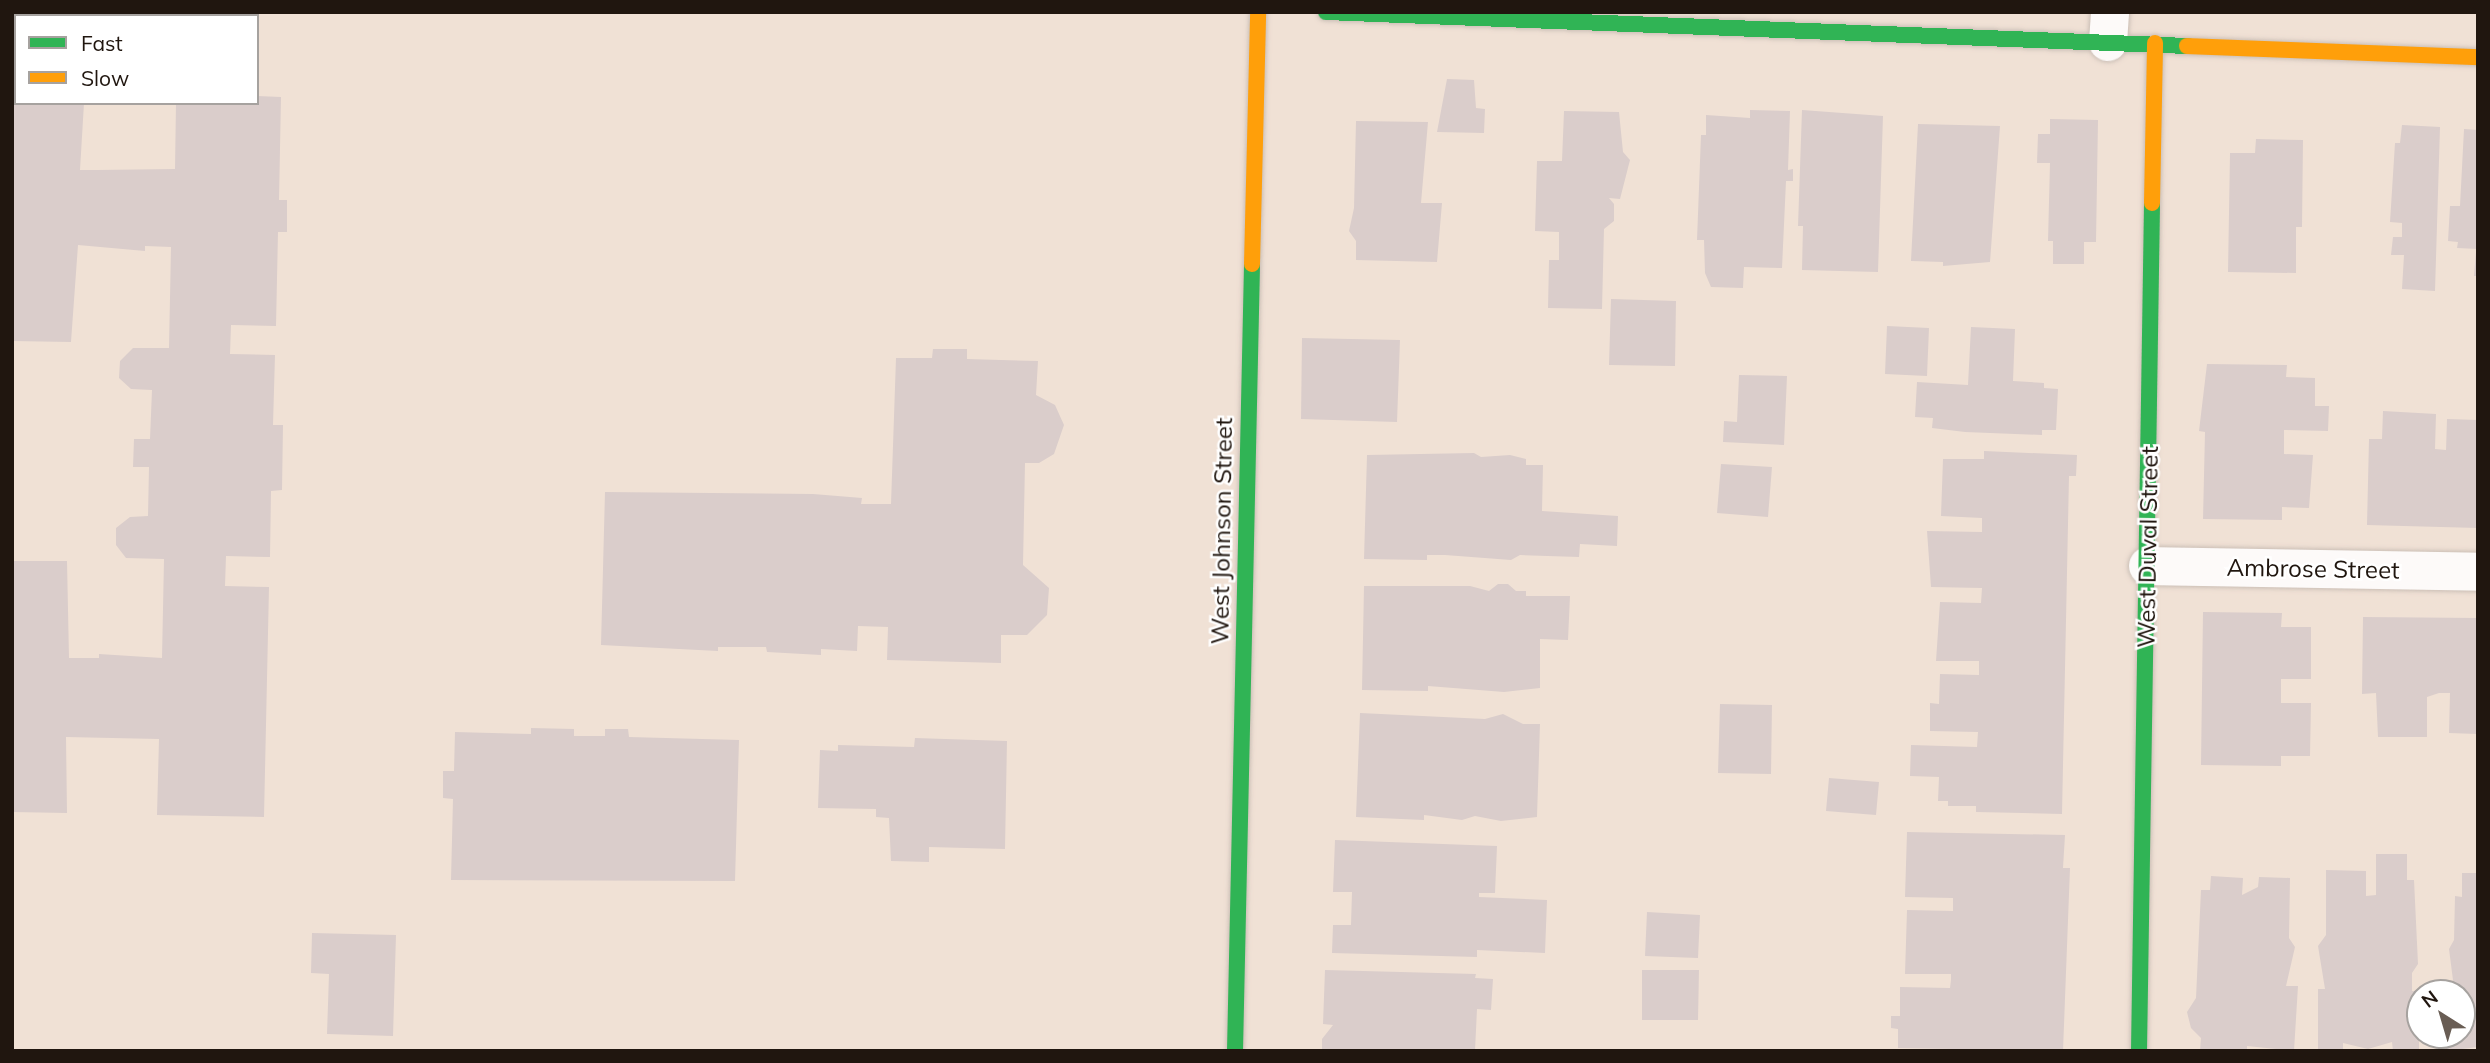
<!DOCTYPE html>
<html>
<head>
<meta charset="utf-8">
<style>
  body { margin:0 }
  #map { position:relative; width:2490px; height:1063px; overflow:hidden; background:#f0e1d5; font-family:Mulish,sans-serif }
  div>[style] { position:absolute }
  .building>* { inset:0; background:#dacdcb }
  .roads { filter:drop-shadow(0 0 2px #cbbfb6) drop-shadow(0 0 2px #cbbfb6) }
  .street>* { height:38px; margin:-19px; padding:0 19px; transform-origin:19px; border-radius:19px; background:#fdfaf9 }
  .fast>* { height:16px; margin:-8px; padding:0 8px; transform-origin:8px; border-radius:8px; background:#30b455 }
  .slow>* { height:16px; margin:-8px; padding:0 8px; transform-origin:8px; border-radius:8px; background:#ff9f0a }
  span { translate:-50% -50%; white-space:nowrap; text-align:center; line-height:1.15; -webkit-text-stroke:5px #fff; paint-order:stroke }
  .street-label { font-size:24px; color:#20160f }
  .frame { position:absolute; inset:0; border:14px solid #20160f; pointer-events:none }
  .legend { position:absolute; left:14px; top:14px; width:245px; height:91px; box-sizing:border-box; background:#fff; border:2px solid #a6a29f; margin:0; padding:9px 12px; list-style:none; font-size:21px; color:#20160f }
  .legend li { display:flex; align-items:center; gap:14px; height:35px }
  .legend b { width:35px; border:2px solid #a6a29f }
  .north { position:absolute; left:2406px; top:979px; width:70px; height:70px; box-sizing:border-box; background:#fff; border:2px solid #a6a29f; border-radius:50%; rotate:323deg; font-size:19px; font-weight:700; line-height:28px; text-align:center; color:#20160f }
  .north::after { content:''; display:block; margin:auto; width:24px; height:32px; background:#695d54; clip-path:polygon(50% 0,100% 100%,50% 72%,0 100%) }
</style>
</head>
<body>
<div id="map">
  <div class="building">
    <div style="clip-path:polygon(1447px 79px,1474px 80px,1476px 108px,1485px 109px,1484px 133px,1437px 132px)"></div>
    <div style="clip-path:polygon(12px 91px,16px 103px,84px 103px,80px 170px,97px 170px,175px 169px,176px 103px,257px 103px,257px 96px,281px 97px,279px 200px,287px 200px,287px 232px,278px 232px,276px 326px,231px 325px,230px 354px,275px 355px,273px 425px,283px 425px,282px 490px,271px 491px,270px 557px,226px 556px,225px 586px,269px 587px,264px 817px,157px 815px,159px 739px,66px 737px,67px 813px,12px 812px,12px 561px,67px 561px,69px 658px,99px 658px,99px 654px,162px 658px,164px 559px,126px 558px,116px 545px,116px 528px,130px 517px,148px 516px,149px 467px,133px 467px,134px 439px,150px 439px,152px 390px,131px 389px,119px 378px,120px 361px,133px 348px,169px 348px,171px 247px,145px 246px,145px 251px,78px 245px,71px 342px,12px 341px)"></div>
    <div style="clip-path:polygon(1750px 110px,1790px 111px,1788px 170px,1793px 169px,1793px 181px,1786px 181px,1782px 268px,1744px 267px,1743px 288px,1711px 287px,1705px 273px,1704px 240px,1697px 240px,1701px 135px,1706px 135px,1706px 115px,1750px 118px)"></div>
    <div style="clip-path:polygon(1802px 110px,1883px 116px,1878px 272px,1802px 270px,1803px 226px,1798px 226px)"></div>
    <div style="clip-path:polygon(1564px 111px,1619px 112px,1623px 152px,1630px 160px,1620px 199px,1609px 198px,1614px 204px,1614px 221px,1604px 229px,1602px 309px,1548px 308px,1549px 260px,1559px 260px,1559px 232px,1535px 231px,1537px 161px,1562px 161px)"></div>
    <div style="clip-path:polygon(2050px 119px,2098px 120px,2096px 242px,2084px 242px,2084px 264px,2053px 264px,2053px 241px,2048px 241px,2050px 163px,2037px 163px,2038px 134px,2050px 134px)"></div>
    <div style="clip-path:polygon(1356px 121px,1428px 122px,1421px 203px,1442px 203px,1437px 262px,1356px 260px,1356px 241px,1349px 231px,1354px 208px)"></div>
    <div style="clip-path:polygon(1918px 124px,2000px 126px,1990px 262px,1943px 266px,1943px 262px,1911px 261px)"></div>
    <div style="clip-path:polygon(2402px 125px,2440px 127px,2435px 291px,2402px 289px,2404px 255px,2391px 255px,2393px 237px,2402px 237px,2402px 223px,2390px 222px,2395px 143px,2400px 143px)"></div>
    <div style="clip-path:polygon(2464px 129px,2478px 130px,2478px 249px,2457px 248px,2458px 242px,2448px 241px,2450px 206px,2460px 206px)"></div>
    <div style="clip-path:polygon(2256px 139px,2303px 140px,2302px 227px,2296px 227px,2296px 273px,2228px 272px,2230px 153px,2255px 153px)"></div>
    <div style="clip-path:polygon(2476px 252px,2478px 252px,2478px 276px,2474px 276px)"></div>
    <div style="clip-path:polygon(1611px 299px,1676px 301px,1675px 366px,1609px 365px)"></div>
    <div style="clip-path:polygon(1887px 326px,1929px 328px,1927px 376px,1885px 374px)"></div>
    <div style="clip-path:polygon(1971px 327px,2015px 329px,2013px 381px,2044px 383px,2044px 388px,2058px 389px,2056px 430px,2042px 430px,2042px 435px,1965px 432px,1932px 428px,1933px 418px,1915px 417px,1917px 382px,1968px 385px)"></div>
    <div style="clip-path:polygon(1302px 338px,1400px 340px,1397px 422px,1301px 419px)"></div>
    <div style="clip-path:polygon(933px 349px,967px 349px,967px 359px,1038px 361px,1036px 395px,1055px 405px,1064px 425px,1054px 454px,1039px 463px,1025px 463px,1023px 565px,1049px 588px,1047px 615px,1027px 635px,1001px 635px,1001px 663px,887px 660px,888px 627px,858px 626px,857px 651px,821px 649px,821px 655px,767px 652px,766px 647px,718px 647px,718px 651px,601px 645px,605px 492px,813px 494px,862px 498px,861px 504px,891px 504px,896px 358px,932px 358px)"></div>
    <div style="clip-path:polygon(2207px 364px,2287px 365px,2286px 377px,2315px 378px,2315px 406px,2329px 406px,2328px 431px,2284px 430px,2284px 454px,2313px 455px,2309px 508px,2282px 507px,2282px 520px,2203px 519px,2205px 432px,2199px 431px)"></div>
    <div style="clip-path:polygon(1739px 375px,1787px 376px,1784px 445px,1723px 442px,1724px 421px,1737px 422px)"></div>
    <div style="clip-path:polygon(2383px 411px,2436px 414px,2435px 449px,2446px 450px,2447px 419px,2478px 420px,2478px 528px,2367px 525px,2369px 439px,2382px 439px)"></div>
    <div style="clip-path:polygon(1984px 451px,2077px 455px,2076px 476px,2069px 476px,2062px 814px,1976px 812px,1976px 806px,1948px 806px,1948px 801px,1938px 801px,1939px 777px,1910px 776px,1911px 745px,1977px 747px,1978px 732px,1930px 731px,1930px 703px,1939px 704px,1940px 674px,1979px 675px,1979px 661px,1936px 661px,1940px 602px,1981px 603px,1982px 588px,1931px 587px,1927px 531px,1982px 532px,1982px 518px,1941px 516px,1943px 459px,1984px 459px)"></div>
    <div style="clip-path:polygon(1474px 453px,1481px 457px,1510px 455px,1526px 459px,1526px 465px,1543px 465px,1542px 511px,1618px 516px,1617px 546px,1580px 544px,1579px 557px,1520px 555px,1511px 560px,1445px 555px,1427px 555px,1427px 560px,1364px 559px,1367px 455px)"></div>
    <div style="clip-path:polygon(1721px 464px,1772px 467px,1768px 517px,1717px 513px)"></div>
    <div style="clip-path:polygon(1498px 584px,1508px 584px,1516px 591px,1526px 591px,1526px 596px,1570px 596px,1568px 640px,1540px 639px,1540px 688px,1504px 692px,1428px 686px,1428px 691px,1362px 690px,1364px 586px,1470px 586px,1489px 591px)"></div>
    <div style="clip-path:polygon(2203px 612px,2282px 613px,2281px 627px,2311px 627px,2311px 679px,2281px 679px,2281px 703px,2311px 703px,2310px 756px,2281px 756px,2281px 766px,2201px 765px)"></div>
    <div style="clip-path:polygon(2363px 617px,2478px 618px,2477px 734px,2449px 733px,2450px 693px,2439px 693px,2427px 697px,2427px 737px,2378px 737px,2376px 693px,2362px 694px)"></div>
    <div style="clip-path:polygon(1720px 704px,1772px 705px,1771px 774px,1718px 773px)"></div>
    <div style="clip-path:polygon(1360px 713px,1485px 719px,1503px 714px,1523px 724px,1540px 724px,1537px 817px,1501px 821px,1475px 816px,1462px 820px,1424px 815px,1424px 820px,1356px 817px)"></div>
    <div style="clip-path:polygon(531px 728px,574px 729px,574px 736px,605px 736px,605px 729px,628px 729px,629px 737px,739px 740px,735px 881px,451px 880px,453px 799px,443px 798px,443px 771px,454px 771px,455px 732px,531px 734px)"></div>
    <div style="clip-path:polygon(915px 738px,1007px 741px,1005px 849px,929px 847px,929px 862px,891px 861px,889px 818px,876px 817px,876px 809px,818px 808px,820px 750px,838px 751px,838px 745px,914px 747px)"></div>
    <div style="clip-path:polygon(1829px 778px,1879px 782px,1876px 815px,1826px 811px)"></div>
    <div style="clip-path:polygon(1907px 832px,2065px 835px,2063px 868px,2070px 868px,2063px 1051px,1898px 1048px,1898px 1029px,1891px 1028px,1891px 1016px,1900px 1016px,1900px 987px,1950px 988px,1951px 980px,1951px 974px,1905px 974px,1907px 910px,1953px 911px,1953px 898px,1905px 897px)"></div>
    <div style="clip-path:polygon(1335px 840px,1497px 846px,1495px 893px,1479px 893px,1479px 897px,1547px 900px,1545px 953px,1477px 950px,1477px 957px,1332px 953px,1333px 925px,1351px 925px,1352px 892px,1333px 892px)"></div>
    <div style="clip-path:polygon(2376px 854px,2407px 854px,2407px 880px,2414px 880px,2418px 964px,2412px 973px,2412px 991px,2419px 991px,2419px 1051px,2393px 1051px,2392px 1042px,2368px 1049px,2343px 1043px,2343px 1051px,2318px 1051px,2318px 989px,2325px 989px,2318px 946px,2326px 935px,2326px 870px,2366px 871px,2366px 896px,2376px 895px)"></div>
    <div style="clip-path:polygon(2462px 873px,2478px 873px,2478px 1047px,2446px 1051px,2446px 1035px,2462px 1035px,2462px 993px,2448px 993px,2448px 988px,2454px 988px,2449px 949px,2454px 940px,2455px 896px,2462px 897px)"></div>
    <div style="clip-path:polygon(2211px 876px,2243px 878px,2242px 895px,2258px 887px,2259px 877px,2290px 878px,2289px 938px,2295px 947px,2286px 986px,2298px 986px,2294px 1051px,2247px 1046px,2247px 1051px,2200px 1051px,2201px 1038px,2191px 1028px,2187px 1012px,2196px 998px,2201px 890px,2210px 890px)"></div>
    <div style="clip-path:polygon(1647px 912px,1700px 915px,1698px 958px,1645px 956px)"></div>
    <div style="clip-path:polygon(312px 933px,396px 935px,393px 1036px,327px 1034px,329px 974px,311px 973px)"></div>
    <div style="clip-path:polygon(1325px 970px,1476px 974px,1475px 978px,1493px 979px,1491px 1010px,1477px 1009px,1475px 1051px,1322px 1051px,1322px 1039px,1333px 1025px,1323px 1024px)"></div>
    <div style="clip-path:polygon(1642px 970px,1699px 970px,1698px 1020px,1642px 1020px)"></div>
  </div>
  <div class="roads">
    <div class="street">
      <div style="left:2108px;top:42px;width:30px;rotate:-86deg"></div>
      <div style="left:2148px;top:566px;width:330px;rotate:1deg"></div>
    </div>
    <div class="fast">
      <div style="left:1326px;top:12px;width:862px;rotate:2.26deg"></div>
      <div style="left:1235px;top:1051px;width:787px;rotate:-88.76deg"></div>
      <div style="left:2139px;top:1051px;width:848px;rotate:-89.12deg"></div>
    </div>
    <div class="slow">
      <div style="left:2187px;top:46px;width:291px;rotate:2.2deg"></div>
      <div style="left:2152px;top:203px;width:160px;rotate:-88.9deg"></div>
      <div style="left:1252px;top:264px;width:252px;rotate:-88.6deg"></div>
    </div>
  </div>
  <div class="street-label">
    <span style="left:1222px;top:531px;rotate:-89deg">West Johnson Street</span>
    <span style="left:2148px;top:547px;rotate:-89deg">West Duval Street</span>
    <span style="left:2313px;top:569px;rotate:1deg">Ambrose Street</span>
  </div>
  <div class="frame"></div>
  <ul class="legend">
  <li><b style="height:9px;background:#30b455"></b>Fast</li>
  <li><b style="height:9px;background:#ff9f0a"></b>Slow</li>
  </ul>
  <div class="north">N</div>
</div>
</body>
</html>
